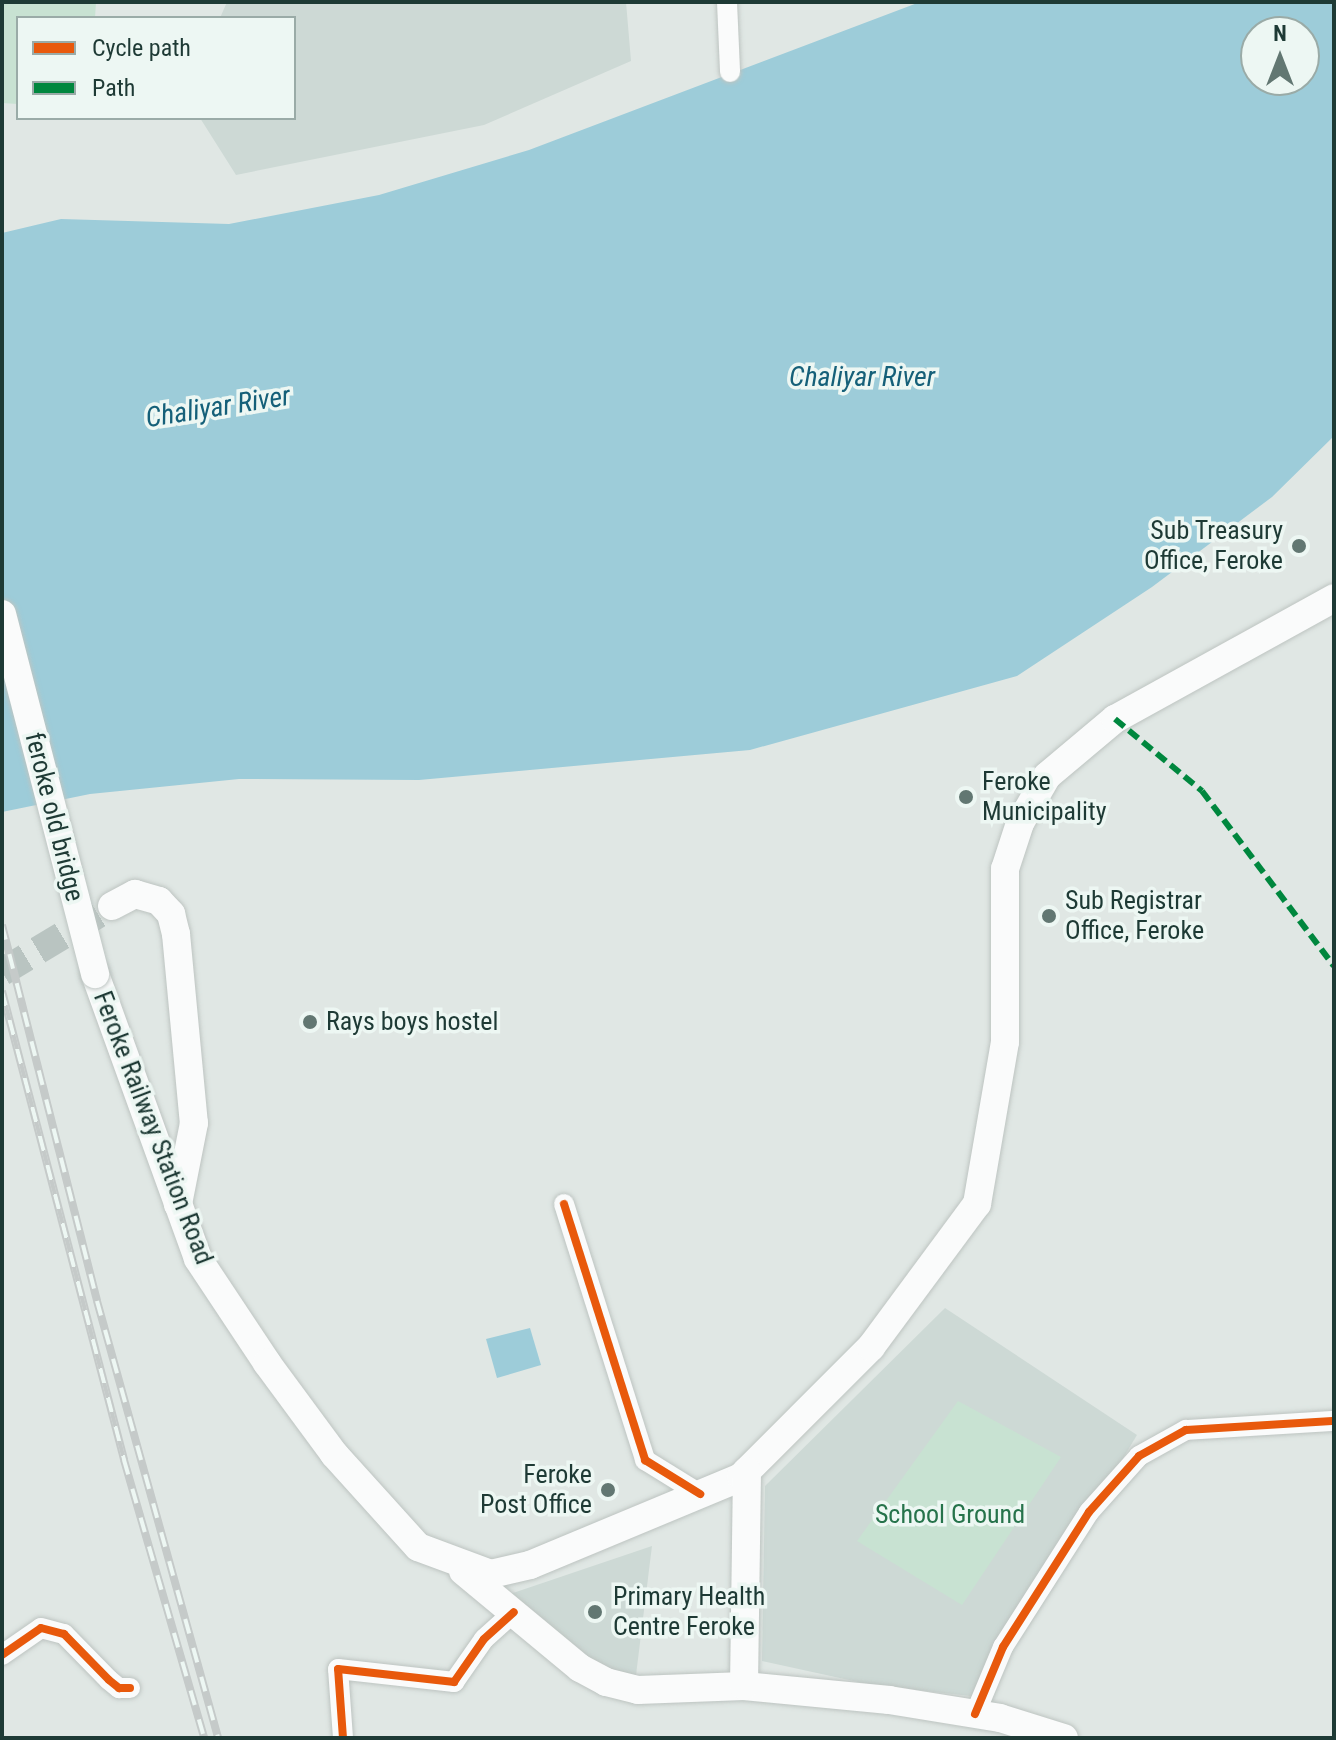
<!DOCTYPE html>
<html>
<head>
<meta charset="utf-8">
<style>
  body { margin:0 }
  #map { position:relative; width:1336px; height:1740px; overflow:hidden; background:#e0e7e4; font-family:"Roboto Condensed",sans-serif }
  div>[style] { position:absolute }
  .built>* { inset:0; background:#cdd9d5 }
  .green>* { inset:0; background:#c8e2d2 }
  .water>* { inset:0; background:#9dccd9 }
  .secondary-tunnel>* { height:28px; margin-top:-14px; transform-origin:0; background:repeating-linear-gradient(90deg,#b9c4c1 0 28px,transparent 0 42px) }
  .roads { filter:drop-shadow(0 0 2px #bdc4c1) drop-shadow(0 0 2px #bdc4c1) }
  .street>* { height:20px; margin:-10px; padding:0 10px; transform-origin:10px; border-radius:10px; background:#fafbfb }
  .secondary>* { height:28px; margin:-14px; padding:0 14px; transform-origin:14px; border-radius:14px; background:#fafbfb }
  .rail>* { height:8px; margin-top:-4px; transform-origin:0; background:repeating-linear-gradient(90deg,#edf7f3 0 15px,#c5cac9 0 30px); box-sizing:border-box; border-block:2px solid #c5cac9 }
  .bridges { filter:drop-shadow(0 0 2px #bdc5c2) drop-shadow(0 0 2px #bdc5c2) }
  .secondary-bridge>* { height:28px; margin:-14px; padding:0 14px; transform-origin:14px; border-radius:14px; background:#fafbfb }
  .quiet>* { height:6px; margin-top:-3px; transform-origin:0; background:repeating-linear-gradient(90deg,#00873e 0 12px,transparent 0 18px) }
  .cycleway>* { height:8px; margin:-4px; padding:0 4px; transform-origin:4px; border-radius:4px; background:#e8590c }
  .dots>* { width:22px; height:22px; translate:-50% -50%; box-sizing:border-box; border:4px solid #edf7f3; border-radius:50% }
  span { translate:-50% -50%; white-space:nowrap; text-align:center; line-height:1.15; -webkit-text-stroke:7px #edf7f3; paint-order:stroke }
  .poi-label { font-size:26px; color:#1e3a35 }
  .right { translate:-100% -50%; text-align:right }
  .left { translate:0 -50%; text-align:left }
  .street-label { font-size:26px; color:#1e3a35 }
  .park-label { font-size:26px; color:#26734b }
  .water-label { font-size:28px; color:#156079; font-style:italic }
  .frame { position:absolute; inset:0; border:4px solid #1e3a35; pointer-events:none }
  .legend { position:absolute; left:16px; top:16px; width:280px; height:104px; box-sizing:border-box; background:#edf7f3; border:2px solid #9aaba7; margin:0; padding:10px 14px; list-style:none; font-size:24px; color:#1e3a35 }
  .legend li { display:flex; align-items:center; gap:16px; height:40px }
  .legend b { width:40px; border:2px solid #9aaba7 }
  .north { position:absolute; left:1240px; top:16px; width:80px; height:80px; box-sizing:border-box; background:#edf7f3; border:2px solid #9aaba7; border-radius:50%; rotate:0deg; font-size:22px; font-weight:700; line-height:32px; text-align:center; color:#1e3a35 }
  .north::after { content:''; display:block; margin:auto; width:28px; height:36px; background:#627772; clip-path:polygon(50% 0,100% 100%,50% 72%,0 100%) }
</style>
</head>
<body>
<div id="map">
  <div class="built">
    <div style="clip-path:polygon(227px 2px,626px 2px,631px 61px,484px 125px,236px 175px,200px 118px,294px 118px,294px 18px,220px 18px)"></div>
    <div style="clip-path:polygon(945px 1308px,1137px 1435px,980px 1697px,872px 1685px,762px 1661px,765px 1486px)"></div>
    <div style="clip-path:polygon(652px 1546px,636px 1675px,615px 1677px,566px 1650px,510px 1594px)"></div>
  </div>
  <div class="green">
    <div style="clip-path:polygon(2px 2px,96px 2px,95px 18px,18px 18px,18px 104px,2px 103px)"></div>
    <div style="clip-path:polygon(958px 1401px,1061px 1457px,962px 1605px,857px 1541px)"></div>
  </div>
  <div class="water">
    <div style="clip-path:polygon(evenodd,920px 2px,1334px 2px,1334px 436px,1272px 497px,1152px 587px,1017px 676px,750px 750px,419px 780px,239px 779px,90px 794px,2px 812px,2px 233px,61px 219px,229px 224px,379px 195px,529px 150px,920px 2px,1256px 32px,1304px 32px,1304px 80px,1256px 80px,1256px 32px)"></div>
    <div style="clip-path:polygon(530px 1328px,541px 1365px,497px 1378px,486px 1339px)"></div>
  </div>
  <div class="secondary-tunnel">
    <div style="left:2px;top:972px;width:128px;rotate:-31deg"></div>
  </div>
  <div class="roads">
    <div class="street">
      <div style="left:727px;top:2px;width:70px;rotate:87.5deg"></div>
      <div style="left:564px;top:1204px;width:269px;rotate:72.4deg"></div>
      <div style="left:645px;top:1460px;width:65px;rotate:31.7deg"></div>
      <div style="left:2px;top:1655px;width:47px;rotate:-34.7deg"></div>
      <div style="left:41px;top:1628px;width:24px;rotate:15deg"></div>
      <div style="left:64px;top:1634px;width:64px;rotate:45.6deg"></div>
      <div style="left:109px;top:1680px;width:13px;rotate:39deg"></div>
      <div style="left:119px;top:1688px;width:11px"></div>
      <div style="left:975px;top:1714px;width:73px;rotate:-67.3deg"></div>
      <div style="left:1003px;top:1647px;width:160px;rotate:-57.5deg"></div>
      <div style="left:1089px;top:1512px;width:75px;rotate:-48.2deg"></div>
      <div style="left:1139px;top:1456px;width:54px;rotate:-29deg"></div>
      <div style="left:1186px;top:1430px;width:148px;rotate:-3.5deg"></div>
      <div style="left:343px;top:1738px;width:69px;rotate:-94.1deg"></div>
      <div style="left:338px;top:1669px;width:117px;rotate:6.4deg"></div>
      <div style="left:454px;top:1682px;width:52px;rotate:-55.1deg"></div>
      <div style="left:484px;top:1639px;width:40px;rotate:-42deg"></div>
    </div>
    <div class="secondary">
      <div style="left:112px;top:906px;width:26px;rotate:-28deg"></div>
      <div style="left:135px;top:894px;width:25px;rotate:16deg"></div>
      <div style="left:159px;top:901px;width:18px;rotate:47deg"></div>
      <div style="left:171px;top:914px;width:21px;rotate:76deg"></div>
      <div style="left:176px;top:934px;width:190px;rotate:84.6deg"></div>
      <div style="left:194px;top:1123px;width:83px;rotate:101.2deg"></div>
      <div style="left:95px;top:974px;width:303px;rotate:70.1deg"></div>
      <div style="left:198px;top:1259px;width:125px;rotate:56.4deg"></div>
      <div style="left:267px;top:1363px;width:113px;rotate:53.6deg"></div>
      <div style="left:334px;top:1454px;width:125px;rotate:47.9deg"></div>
      <div style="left:418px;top:1547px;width:78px;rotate:20.3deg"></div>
      <div style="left:491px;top:1574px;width:40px;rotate:-13deg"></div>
      <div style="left:530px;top:1565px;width:229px;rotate:-22.6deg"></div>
      <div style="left:741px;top:1477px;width:184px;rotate:-45deg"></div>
      <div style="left:871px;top:1347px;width:178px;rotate:-53.5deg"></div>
      <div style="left:977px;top:1204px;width:164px;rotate:-80.2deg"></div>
      <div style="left:1005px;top:1042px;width:173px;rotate:-90deg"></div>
      <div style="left:1005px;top:869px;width:48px;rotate:-71.9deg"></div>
      <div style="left:1020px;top:823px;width:54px;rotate:-60.1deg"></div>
      <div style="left:1047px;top:776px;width:89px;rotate:-40deg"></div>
      <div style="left:1115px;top:719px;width:250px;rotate:-28.9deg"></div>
      <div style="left:463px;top:1571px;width:152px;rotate:39.7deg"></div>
      <div style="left:580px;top:1668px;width:30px;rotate:28deg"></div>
      <div style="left:606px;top:1682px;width:33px;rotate:14deg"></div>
      <div style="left:638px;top:1690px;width:106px;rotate:-2.2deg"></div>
      <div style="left:744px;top:1686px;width:146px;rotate:5.5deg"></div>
      <div style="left:889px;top:1700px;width:112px;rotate:9.2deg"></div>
      <div style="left:1000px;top:1718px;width:67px;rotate:17.4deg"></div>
      <div style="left:744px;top:1686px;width:215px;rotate:-89.2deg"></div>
    </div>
  </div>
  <div class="rail">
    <div style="left:2px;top:925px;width:388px;rotate:75.8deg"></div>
    <div style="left:97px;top:1301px;width:453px;rotate:74.5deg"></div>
    <div style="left:2px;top:991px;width:485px;rotate:75.4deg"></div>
    <div style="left:124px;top:1460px;width:289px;rotate:73.9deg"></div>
  </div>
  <div class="bridges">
    <div class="secondary-bridge">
      <div style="left:2px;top:614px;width:372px;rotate:75.5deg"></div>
    </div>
  </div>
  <div class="quiet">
    <div style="left:1115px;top:719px;width:113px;rotate:39.6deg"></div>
    <div style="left:1202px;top:791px;width:219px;rotate:53deg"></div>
  </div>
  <div class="cycleway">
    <div style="left:564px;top:1204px;width:269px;rotate:72.4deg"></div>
    <div style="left:645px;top:1460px;width:65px;rotate:31.7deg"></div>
    <div style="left:2px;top:1655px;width:47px;rotate:-34.7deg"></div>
    <div style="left:41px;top:1628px;width:24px;rotate:15deg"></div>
    <div style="left:64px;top:1634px;width:64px;rotate:45.6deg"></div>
    <div style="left:109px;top:1680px;width:13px;rotate:39deg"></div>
    <div style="left:119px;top:1688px;width:11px"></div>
    <div style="left:975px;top:1714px;width:73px;rotate:-67.3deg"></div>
    <div style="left:1003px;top:1647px;width:160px;rotate:-57.5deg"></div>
    <div style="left:1089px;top:1512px;width:75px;rotate:-48.2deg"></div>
    <div style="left:1139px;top:1456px;width:54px;rotate:-29deg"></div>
    <div style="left:1186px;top:1430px;width:148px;rotate:-3.5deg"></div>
    <div style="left:343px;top:1738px;width:69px;rotate:-94.1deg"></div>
    <div style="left:338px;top:1669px;width:117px;rotate:6.4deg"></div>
    <div style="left:454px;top:1682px;width:52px;rotate:-55.1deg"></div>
    <div style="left:484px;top:1639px;width:40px;rotate:-42deg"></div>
  </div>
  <div class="dots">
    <div style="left:1299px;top:546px;background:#627772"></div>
    <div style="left:966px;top:797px;background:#627772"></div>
    <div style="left:1049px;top:916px;background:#627772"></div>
    <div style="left:310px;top:1022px;background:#627772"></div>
    <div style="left:608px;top:1490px;background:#627772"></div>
    <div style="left:595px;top:1612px;background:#627772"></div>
  </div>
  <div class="poi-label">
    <span class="right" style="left:1283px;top:546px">Sub Treasury<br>Office, Feroke</span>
    <span class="left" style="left:982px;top:797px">Feroke<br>Municipality</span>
    <span class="left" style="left:1065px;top:916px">Sub Registrar<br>Office, Feroke</span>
    <span class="left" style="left:326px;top:1022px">Rays boys hostel</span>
    <span class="right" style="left:592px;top:1490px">Feroke<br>Post Office</span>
    <span class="left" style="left:613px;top:1612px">Primary Health<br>Centre Feroke</span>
  </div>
  <div class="street-label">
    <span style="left:54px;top:817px;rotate:76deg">feroke old bridge</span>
    <span style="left:153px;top:1128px;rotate:69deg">Feroke Railway Station Road</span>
  </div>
  <div class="park-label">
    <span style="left:950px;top:1515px">School Ground</span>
  </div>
  <div class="water-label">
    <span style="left:862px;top:377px">Chaliyar River</span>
    <span style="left:218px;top:407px;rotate:-9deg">Chaliyar River</span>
  </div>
  <div class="frame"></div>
  <ul class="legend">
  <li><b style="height:10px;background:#e8590c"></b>Cycle path</li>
  <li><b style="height:10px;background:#00873e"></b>Path</li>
  </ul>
  <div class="north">N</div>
</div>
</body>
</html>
